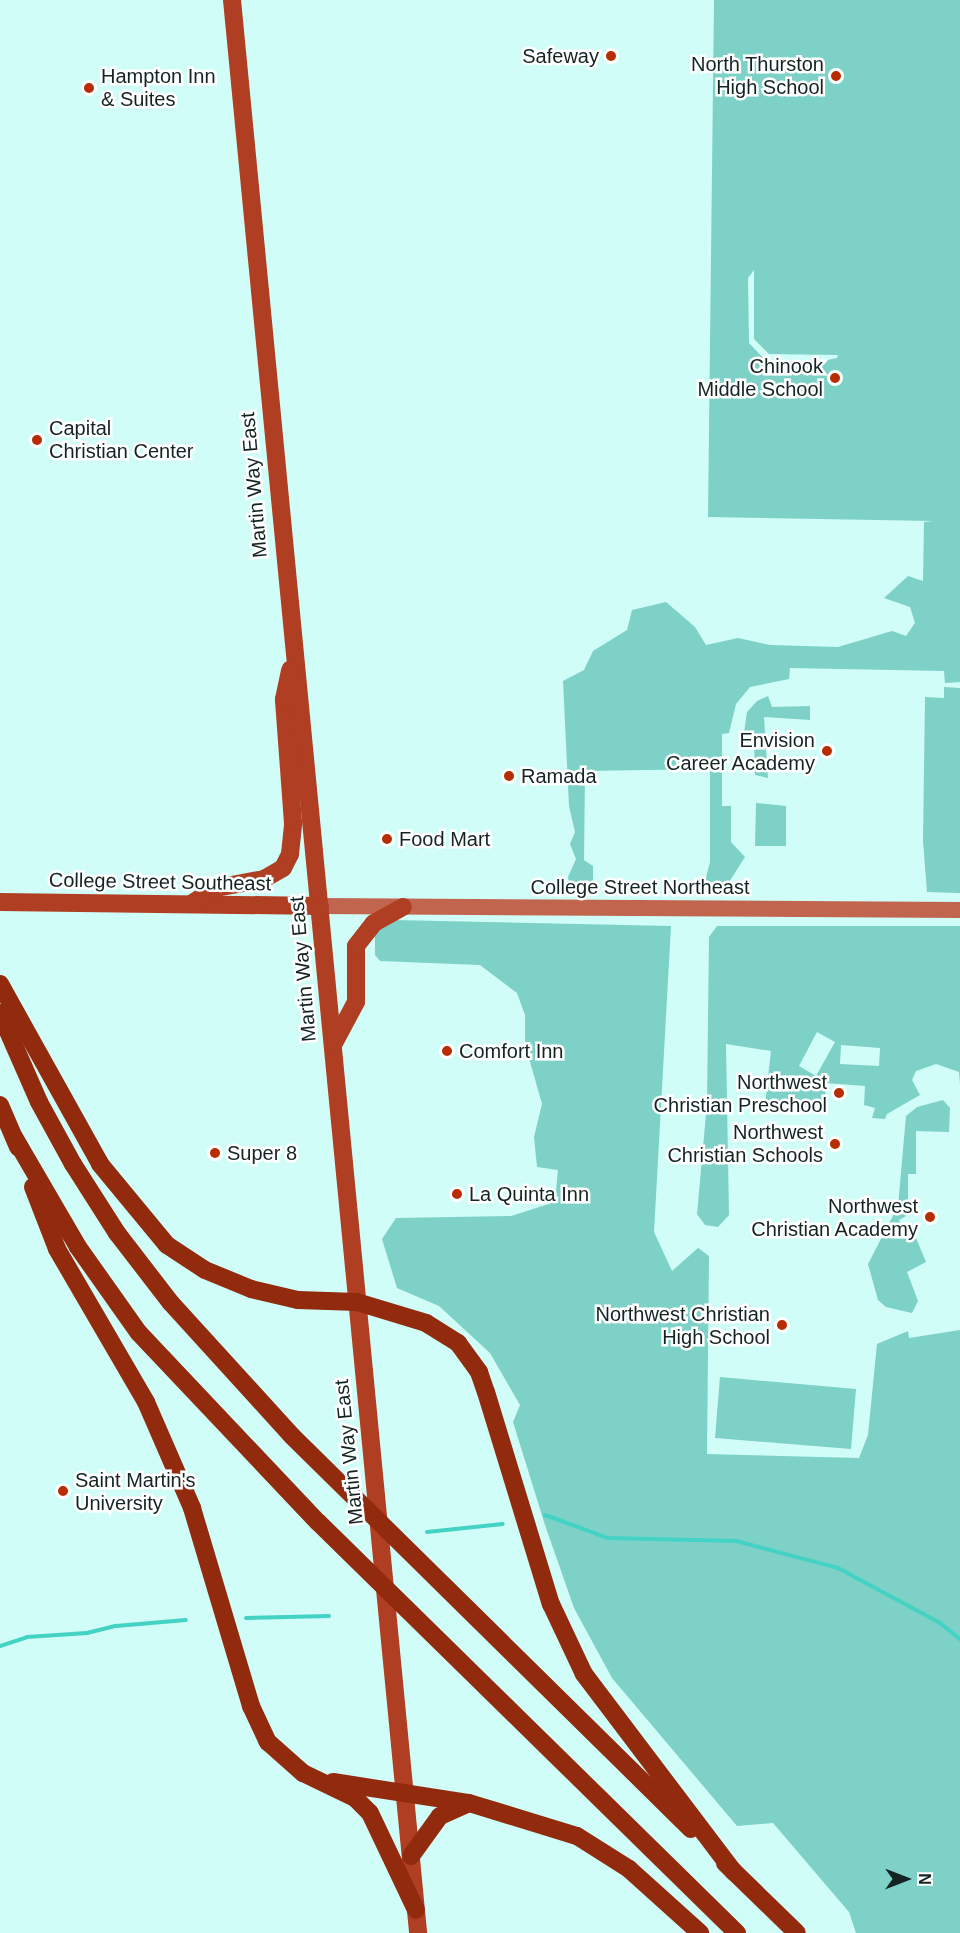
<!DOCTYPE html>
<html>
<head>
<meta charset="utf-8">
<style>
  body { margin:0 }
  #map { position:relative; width:960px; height:1933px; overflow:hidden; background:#d0fdf7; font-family:Helvetica,sans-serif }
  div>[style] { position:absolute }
  .green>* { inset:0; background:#7dd1c7 }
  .stream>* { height:4px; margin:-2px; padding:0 2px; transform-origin:2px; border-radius:2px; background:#44d2c4 }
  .secondary>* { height:16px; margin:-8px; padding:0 8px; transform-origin:8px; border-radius:8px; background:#c1654e }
  .primary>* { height:18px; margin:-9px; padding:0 9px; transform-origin:9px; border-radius:9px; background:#b03e22 }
  .highway>* { height:18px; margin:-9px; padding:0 9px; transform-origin:9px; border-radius:9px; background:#922a0e }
  .dots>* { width:16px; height:16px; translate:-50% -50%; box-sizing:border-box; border:3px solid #fff; border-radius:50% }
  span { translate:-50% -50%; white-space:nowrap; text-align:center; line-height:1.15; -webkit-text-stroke:5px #fff; paint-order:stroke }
  .poi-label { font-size:20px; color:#132523 }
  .right { translate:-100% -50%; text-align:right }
  .left { translate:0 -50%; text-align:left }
  .street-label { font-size:20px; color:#132523 }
  .north { position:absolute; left:876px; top:1849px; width:60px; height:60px; -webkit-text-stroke:4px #fff; paint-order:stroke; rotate:90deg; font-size:16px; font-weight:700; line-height:24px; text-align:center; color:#132523 }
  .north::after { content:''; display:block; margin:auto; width:21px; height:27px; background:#132523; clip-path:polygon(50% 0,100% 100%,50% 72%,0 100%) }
</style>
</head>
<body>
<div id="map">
  <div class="green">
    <div style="clip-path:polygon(evenodd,714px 0,960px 0,960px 682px,945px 683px,944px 671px,790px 668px,789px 679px,750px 687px,736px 704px,729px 733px,722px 734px,722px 806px,731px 806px,731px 842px,745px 857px,724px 890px,703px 889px,710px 862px,710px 769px,585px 771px,584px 860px,593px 866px,593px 881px,583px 888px,570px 889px,568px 877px,576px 859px,570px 844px,575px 832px,569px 806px,563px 681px,584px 670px,593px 651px,627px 630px,632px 610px,666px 602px,695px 627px,706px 645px,738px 638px,770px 645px,838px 647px,892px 631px,906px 636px,915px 623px,910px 607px,884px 598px,908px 576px,923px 581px,924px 522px,933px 521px,708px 517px,714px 0,754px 270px,754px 339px,769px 354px,838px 355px,837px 358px,792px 367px,769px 364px,749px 343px,748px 278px,754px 270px)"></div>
    <div style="clip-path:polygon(944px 687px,960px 688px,960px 893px,927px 892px,923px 841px,925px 697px,944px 698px)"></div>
    <div style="clip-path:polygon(768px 696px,772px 707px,810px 706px,810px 720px,764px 717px,768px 778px,755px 775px,754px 735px,744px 733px,747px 712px,757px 701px)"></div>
    <div style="clip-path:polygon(756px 803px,786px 806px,786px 846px,755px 846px)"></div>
    <div style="clip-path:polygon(394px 920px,671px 926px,654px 1232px,672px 1271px,698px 1248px,709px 1256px,707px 1454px,859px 1458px,868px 1435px,877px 1344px,908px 1331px,909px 1338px,960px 1330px,960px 1933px,856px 1933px,849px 1912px,773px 1823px,737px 1826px,612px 1678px,574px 1608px,545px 1525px,513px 1422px,520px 1405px,490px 1353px,439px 1306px,397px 1288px,382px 1239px,396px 1218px,511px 1216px,555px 1202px,558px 1170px,537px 1167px,534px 1137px,542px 1104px,525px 1044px,525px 1015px,517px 993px,480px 965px,380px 961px,375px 955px,375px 931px)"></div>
    <div style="clip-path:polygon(evenodd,717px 926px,960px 926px,960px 1085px,959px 1072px,936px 1064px,916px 1071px,912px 1080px,920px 1095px,887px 1114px,885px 1119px,872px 1118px,875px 1108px,864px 1105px,865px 1086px,826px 1083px,825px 1102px,811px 1107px,765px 1104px,771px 1051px,726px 1044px,729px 1215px,718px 1227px,705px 1225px,697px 1214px,707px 1103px,709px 937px,717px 926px,817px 1032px,835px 1042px,816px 1076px,799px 1066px,817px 1032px,717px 926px,841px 1045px,880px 1048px,879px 1066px,840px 1064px,841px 1045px)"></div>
    <div style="clip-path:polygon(943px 1100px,950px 1108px,949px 1132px,916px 1131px,916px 1174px,908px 1174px,908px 1215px,899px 1220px,907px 1240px,916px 1238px,926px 1262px,907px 1272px,918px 1301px,912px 1313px,886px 1307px,878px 1300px,868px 1264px,898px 1206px,906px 1116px,917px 1107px)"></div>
    <div style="clip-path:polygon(720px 1377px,856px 1389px,851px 1449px,715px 1438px)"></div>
  </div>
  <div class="stream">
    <div style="left:545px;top:1515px;width:67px;rotate:20.1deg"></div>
    <div style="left:608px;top:1538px;width:128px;rotate:1.3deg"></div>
    <div style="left:736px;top:1541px;width:106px;rotate:14.8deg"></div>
    <div style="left:838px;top:1568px;width:116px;rotate:28.3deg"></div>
    <div style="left:940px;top:1623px;width:26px;rotate:39deg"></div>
    <div style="left:427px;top:1532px;width:76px;rotate:-6deg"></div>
    <div style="left:246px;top:1618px;width:83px;rotate:-1.4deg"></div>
    <div style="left:0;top:1646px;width:28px;rotate:-18deg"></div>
    <div style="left:27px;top:1637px;width:60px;rotate:-3.8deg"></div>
    <div style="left:87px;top:1633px;width:30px;rotate:-14deg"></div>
    <div style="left:116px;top:1626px;width:70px;rotate:-4.9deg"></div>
  </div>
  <div class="secondary">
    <div style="left:320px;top:906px;width:640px;rotate:0.36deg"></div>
  </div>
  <div class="primary">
    <div style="left:232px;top:0;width:1942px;rotate:84.5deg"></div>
    <div style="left:0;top:902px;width:320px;rotate:0.7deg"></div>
    <div style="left:191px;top:904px;width:30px;rotate:-33deg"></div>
    <div style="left:216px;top:888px;width:49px;rotate:-10.6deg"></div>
    <div style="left:264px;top:879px;width:22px;rotate:-30deg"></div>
    <div style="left:283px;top:868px;width:16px;rotate:-63deg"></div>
    <div style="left:290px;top:854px;width:31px;rotate:-84deg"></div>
    <div style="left:293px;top:823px;width:124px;rotate:-94.2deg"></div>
    <div style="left:284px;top:699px;width:30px;rotate:-78deg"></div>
    <div style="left:333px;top:1045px;width:49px;rotate:-61.9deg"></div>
    <div style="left:356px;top:1002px;width:56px;rotate:-90deg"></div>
    <div style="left:356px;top:946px;width:29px;rotate:-52deg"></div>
    <div style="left:374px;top:923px;width:33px;rotate:-29deg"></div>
  </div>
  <div class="highway">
    <div style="left:0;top:984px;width:206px;rotate:60.9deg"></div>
    <div style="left:100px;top:1164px;width:105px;rotate:50.4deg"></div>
    <div style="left:167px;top:1245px;width:45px;rotate:33.3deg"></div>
    <div style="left:205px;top:1270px;width:50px;rotate:22.4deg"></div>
    <div style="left:251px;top:1289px;width:48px;rotate:13.2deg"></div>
    <div style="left:298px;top:1300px;width:59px;rotate:1.9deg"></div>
    <div style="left:357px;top:1302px;width:72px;rotate:16.9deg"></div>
    <div style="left:426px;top:1323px;width:38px;rotate:32deg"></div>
    <div style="left:458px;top:1343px;width:36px;rotate:54deg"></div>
    <div style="left:479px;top:1372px;width:21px;rotate:71deg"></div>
    <div style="left:486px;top:1392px;width:222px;rotate:73deg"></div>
    <div style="left:551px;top:1604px;width:77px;rotate:64.8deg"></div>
    <div style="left:584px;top:1674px;width:248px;rotate:52.9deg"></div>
    <div style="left:0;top:1013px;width:97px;rotate:66.3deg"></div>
    <div style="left:39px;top:1102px;width:71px;rotate:61.3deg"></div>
    <div style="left:73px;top:1164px;width:82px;rotate:57.5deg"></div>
    <div style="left:117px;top:1233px;width:88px;rotate:52.4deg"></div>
    <div style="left:171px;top:1303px;width:180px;rotate:47.7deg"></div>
    <div style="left:292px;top:1436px;width:560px;rotate:44.57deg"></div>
    <div style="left:0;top:1105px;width:46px;rotate:66.8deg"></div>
    <div style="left:14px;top:1137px;width:127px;rotate:59.8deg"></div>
    <div style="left:78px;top:1247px;width:105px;rotate:54.7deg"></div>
    <div style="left:139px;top:1333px;width:260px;rotate:46.6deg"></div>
    <div style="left:318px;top:1522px;width:587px;rotate:44.45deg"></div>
    <div style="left:33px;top:1187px;width:66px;rotate:68.8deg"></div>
    <div style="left:57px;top:1249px;width:177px;rotate:59.8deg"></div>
    <div style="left:146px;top:1402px;width:116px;rotate:66.5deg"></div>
    <div style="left:192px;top:1508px;width:207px;rotate:73.4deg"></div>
    <div style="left:251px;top:1706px;width:40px;rotate:65deg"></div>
    <div style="left:268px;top:1742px;width:47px;rotate:41.5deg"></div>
    <div style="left:303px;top:1773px;width:58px;rotate:25.7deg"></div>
    <div style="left:355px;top:1798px;width:21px;rotate:45deg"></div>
    <div style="left:370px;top:1813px;width:107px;rotate:64.6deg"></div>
    <div style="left:333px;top:1782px;width:138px;rotate:8.8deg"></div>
    <div style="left:469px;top:1803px;width:113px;rotate:17deg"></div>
    <div style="left:577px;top:1836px;width:62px;rotate:32.4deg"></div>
    <div style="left:629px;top:1869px;width:96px;rotate:42deg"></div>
    <div style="left:411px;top:1856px;width:49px;rotate:-54.1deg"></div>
    <div style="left:440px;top:1816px;width:30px;rotate:-24deg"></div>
    <div style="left:725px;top:1863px;width:100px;rotate:44.2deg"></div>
  </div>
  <div class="dots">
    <div style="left:611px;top:56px;background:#b72d01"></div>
    <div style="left:836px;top:76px;background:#b72d01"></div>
    <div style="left:89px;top:88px;background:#b72d01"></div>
    <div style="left:835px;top:378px;background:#b72d01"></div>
    <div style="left:37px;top:440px;background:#b72d01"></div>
    <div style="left:827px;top:751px;background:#b72d01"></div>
    <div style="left:509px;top:776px;background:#b72d01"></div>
    <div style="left:387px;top:839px;background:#b72d01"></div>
    <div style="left:447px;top:1051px;background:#b72d01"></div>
    <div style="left:839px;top:1093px;background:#b72d01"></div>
    <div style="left:835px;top:1144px;background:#b72d01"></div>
    <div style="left:215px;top:1153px;background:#b72d01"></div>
    <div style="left:457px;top:1194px;background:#b72d01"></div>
    <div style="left:930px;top:1217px;background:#b72d01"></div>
    <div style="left:782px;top:1325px;background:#b72d01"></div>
    <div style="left:63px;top:1491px;background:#b72d01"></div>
  </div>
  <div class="poi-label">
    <span class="right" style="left:599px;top:56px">Safeway</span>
    <span class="right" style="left:824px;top:76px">North Thurston<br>High School</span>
    <span class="left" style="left:101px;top:88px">Hampton Inn<br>&amp; Suites</span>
    <span class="right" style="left:823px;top:378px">Chinook<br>Middle School</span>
    <span class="left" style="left:49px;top:440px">Capital<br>Christian Center</span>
    <span class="right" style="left:815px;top:752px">Envision<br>Career Academy</span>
    <span class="left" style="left:521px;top:776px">Ramada</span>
    <span class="left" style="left:399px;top:839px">Food Mart</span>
    <span class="left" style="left:459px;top:1051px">Comfort Inn</span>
    <span class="right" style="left:827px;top:1094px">Northwest<br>Christian Preschool</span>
    <span class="right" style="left:823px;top:1144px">Northwest<br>Christian Schools</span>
    <span class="left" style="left:227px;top:1153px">Super 8</span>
    <span class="left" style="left:469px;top:1194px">La Quinta Inn</span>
    <span class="right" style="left:918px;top:1218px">Northwest<br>Christian Academy</span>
    <span class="right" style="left:770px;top:1326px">Northwest Christian<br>High School</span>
    <span class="left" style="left:75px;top:1492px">Saint Martin's<br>University</span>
  </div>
  <div class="street-label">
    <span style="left:254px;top:485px;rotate:-95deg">Martin Way East</span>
    <span style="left:160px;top:882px;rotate:1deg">College Street Southeast</span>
    <span style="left:640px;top:887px">College Street Northeast</span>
    <span style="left:303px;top:969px;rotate:-95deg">Martin Way East</span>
    <span style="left:349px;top:1452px;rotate:-96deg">Martin Way East</span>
  </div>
  <div class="north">N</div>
</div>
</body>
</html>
